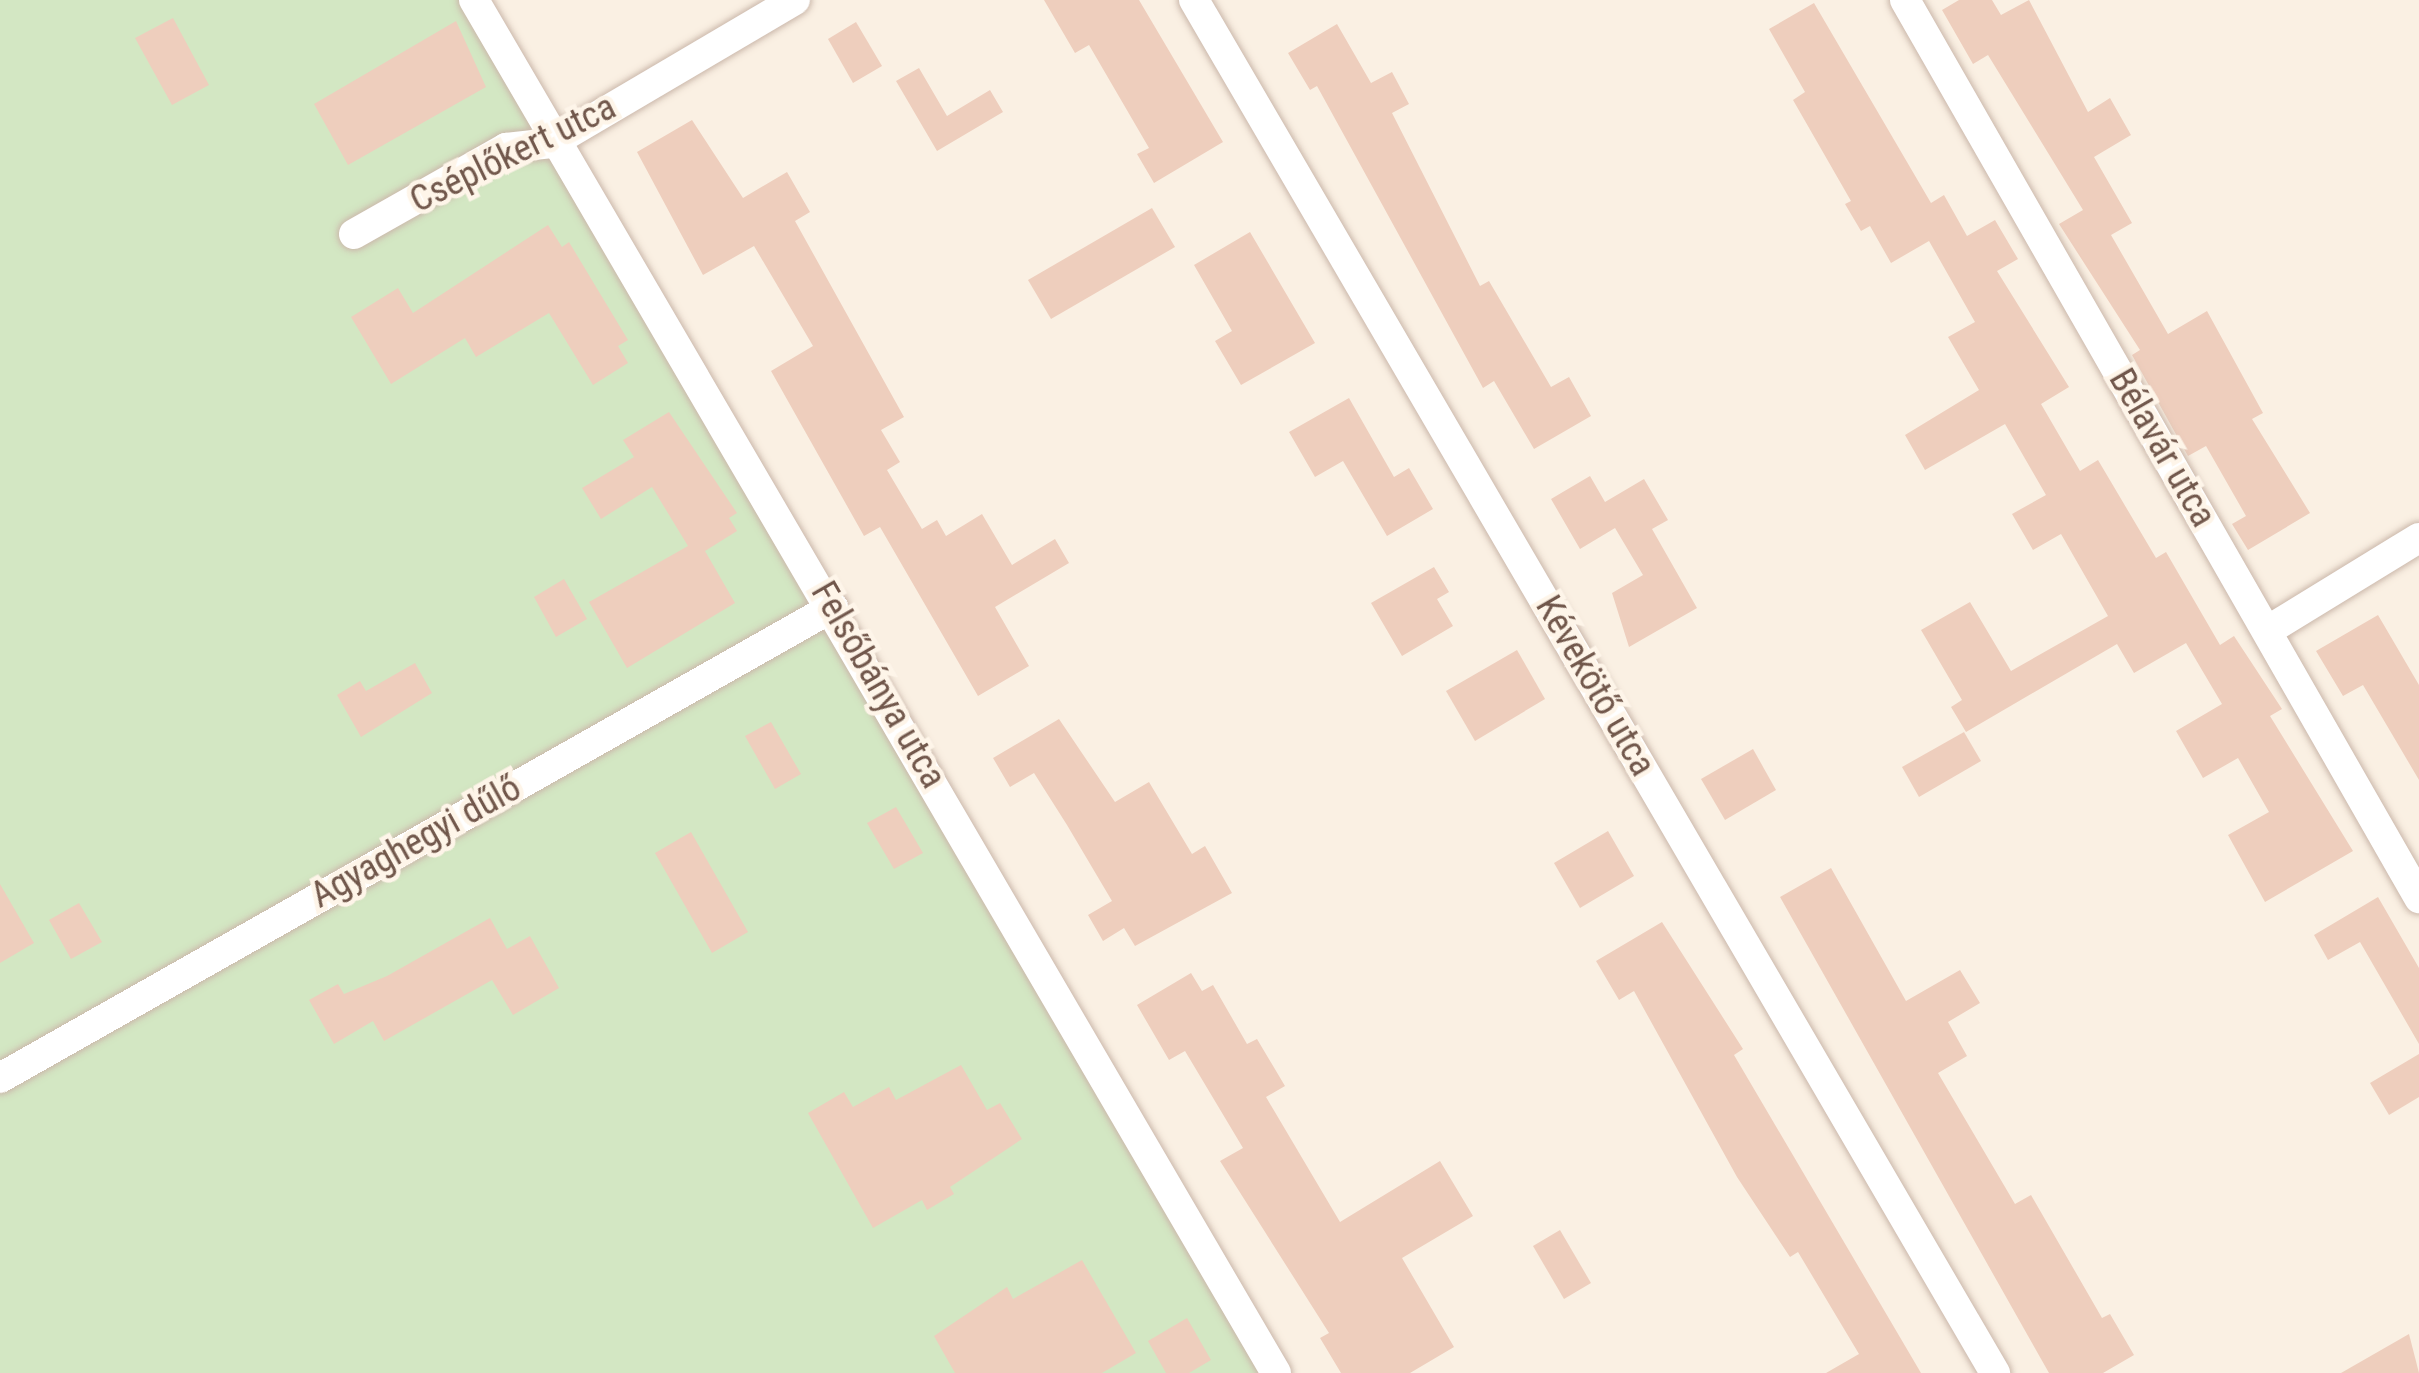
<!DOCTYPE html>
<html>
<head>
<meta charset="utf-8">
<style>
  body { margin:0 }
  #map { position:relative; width:2419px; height:1373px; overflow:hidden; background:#faf0e3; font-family:"Roboto Condensed",sans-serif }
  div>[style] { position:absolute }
  .green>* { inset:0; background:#d3e7c3 }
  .building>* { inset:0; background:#eecebd }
  .roads { filter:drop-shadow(0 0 3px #cbb8ab) drop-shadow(0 0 3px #cbb8ab) }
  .minor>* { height:30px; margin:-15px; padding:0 15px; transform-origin:15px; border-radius:15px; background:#fff }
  span { translate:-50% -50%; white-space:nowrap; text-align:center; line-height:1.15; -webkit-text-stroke:9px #fef5e9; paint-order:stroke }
  .street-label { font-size:36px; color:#71574b }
</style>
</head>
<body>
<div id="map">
  <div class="green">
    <div style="clip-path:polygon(0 0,474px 0,1276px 1373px,0 1373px)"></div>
  </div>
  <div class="building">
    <div style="clip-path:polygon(1044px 0,1139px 0,1223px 142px,1154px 183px,1137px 154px,1149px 148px,1089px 45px,1075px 53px)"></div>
    <div style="clip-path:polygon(1959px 0,1992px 0,2001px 15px,2029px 0,2088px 112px,2110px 98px,2131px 135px,2094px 157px,2132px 223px,2111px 235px,2168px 334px,2207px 311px,2263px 413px,2252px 419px,2310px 513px,2248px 550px,2232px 524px,2246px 516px,2206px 446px,2188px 456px,2132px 355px,2140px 350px,2059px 224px,2083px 210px,1988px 55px,1973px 64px,1942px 10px)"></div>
    <div style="clip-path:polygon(1814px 3px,1931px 203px,1944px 195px,1967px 236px,1995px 220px,2018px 259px,1997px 271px,2069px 387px,2041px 404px,2080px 471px,2098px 460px,2156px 558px,2166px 552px,2220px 645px,2234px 636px,2282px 709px,2270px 716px,2353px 851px,2265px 902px,2228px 835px,2269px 812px,2238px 758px,2203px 778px,2176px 731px,2222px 704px,2186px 643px,2134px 673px,2117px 644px,1966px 732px,1951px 707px,1962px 700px,1921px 630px,1970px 602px,2011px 671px,2108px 616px,2061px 534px,2033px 550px,2012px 514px,2046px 495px,2005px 424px,1925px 470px,1905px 435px,1979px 390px,1948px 337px,1975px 322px,1929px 241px,1891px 263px,1870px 226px,1861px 231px,1845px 204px,1851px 201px,1793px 100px,1805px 92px,1769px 29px)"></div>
    <div style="clip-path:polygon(173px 18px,209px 85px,172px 105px,135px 38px)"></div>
    <div style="clip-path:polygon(456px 21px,486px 87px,348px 165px,314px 104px)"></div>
    <div style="clip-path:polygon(856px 22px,882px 66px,853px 83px,828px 39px)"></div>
    <div style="clip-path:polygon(1337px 24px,1371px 83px,1392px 72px,1409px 104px,1392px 113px,1480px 286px,1489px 281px,1551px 387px,1569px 377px,1591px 416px,1534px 449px,1494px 381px,1483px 388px,1317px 86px,1310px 90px,1288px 53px)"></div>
    <div style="clip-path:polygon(919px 68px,947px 116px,990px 90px,1003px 112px,937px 151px,896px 81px)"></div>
    <div style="clip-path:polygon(692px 120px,743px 198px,787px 172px,810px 212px,795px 221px,904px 417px,881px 430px,900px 462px,887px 470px,922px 529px,937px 520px,946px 536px,982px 514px,1012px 565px,1055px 539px,1069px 563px,995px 607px,1029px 666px,978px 696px,880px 527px,864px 536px,771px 371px,813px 346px,754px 246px,703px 275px,637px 152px)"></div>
    <div style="clip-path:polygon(1152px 208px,1175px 247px,1051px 319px,1028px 280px)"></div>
    <div style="clip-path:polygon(548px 225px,562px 247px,569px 242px,628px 340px,618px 346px,628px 363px,593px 385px,549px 313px,476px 357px,465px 338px,391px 384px,351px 317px,398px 288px,413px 313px)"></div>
    <div style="clip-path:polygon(1250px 232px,1315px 343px,1241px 385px,1215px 341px,1232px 331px,1194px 265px)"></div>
    <div style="clip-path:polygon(1349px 398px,1394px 477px,1409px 468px,1433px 509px,1387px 536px,1343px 461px,1315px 477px,1289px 432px)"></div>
    <div style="clip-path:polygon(669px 412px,737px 513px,729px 518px,737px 531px,705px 551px,735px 603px,627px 668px,589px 602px,688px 546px,652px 487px,601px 519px,582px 488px,634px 457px,623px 440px)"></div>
    <div style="clip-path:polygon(1590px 476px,1605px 502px,1644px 479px,1668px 520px,1652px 529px,1697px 608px,1629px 647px,1612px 593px,1643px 575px,1615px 528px,1580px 549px,1551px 499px)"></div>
    <div style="clip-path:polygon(1434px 567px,1449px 592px,1437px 599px,1453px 626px,1402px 656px,1371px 603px)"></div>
    <div style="clip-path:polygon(564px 579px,587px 619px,556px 637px,534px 597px)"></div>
    <div style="clip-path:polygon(2378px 615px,2419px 685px,2419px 780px,2363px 685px,2343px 696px,2316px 651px)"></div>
    <div style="clip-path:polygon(1517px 650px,1545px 699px,1475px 741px,1446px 691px)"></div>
    <div style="clip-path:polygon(415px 663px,432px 693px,361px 737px,337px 695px,360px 681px,366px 691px)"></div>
    <div style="clip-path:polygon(1059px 719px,1115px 802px,1149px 782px,1192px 854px,1205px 846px,1232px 893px,1135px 946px,1124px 928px,1103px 941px,1088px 915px,1112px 901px,1067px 825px,1034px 773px,1010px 787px,993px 758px)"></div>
    <div style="clip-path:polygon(771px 722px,801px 774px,775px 789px,745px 736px)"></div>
    <div style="clip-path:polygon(1964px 732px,1981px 761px,1919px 797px,1902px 767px)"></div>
    <div style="clip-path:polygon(1753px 749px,1776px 790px,1725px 820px,1701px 779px)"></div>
    <div style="clip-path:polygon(896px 807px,923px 853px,894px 869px,867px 823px)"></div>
    <div style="clip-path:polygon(1608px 831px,1634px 876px,1580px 908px,1554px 863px)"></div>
    <div style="clip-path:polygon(691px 832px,748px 932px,712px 953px,655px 853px)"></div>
    <div style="clip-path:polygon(1831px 868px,1906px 1001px,1960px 970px,1980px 1003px,1948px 1022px,1967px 1056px,1938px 1073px,2015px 1204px,2031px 1195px,2102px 1318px,2110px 1314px,2134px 1355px,2103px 1373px,2049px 1373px,1780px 897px)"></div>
    <div style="clip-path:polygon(0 884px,34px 943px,0 963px)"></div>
    <div style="clip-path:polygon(2378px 897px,2419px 968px,2419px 1044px,2360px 942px,2328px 960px,2314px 935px)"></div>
    <div style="clip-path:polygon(79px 903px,102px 942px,71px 959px,49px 920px)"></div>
    <div style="clip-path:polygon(490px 918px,507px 949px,530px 936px,559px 988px,513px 1015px,492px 980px,384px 1041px,373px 1021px,334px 1044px,309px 1000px,338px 984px,344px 994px,387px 976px)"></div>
    <div style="clip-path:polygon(1662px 922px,1743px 1049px,1734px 1055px,1921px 1373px,1826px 1373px,1859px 1354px,1798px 1252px,1790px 1257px,1737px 1177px,1634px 991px,1619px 1000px,1596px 961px)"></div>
    <div style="clip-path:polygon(1191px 973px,1202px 991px,1213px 985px,1247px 1044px,1257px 1039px,1285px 1086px,1266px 1097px,1340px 1222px,1440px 1161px,1473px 1216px,1402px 1258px,1454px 1347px,1410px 1373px,1341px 1373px,1320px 1338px,1329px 1333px,1220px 1161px,1243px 1148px,1185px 1051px,1169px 1060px,1137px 1005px)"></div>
    <div style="clip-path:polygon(2419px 1054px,2419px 1097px,2389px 1115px,2370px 1083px)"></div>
    <div style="clip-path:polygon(961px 1065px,987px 1110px,1000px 1103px,1022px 1139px,950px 1187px,954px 1194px,927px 1210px,922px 1200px,873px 1228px,808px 1113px,844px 1092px,853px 1107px,889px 1087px,896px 1100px)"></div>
    <div style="clip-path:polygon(1560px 1230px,1591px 1283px,1564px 1299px,1533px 1246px)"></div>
    <div style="clip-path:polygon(1082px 1260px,1136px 1353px,1102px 1373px,955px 1373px,934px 1336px,1007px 1287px,1013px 1299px)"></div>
    <div style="clip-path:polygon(1187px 1318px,1211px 1360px,1189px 1373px,1166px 1373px,1148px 1341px)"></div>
    <div style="clip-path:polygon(2409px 1334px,2419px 1373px,2341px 1373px)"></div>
  </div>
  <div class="roads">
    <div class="minor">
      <div style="left:474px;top:0;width:1590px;rotate:59.71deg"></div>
      <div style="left:1194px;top:0;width:1590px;rotate:59.74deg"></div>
      <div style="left:1905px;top:0;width:1035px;rotate:60.21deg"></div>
      <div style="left:354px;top:234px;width:175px;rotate:-29.5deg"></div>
      <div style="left:506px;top:148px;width:46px;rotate:-6.2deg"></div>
      <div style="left:552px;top:143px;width:282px;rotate:-30.5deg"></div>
      <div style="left:2267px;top:631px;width:178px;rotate:-31.5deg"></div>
      <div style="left:0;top:1078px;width:957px;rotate:-29.48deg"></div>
    </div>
  </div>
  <div class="street-label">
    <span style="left:513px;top:154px;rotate:-26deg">Cséplőkert utca</span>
    <span style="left:2162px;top:448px;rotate:60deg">Bélavár utca</span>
    <span style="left:878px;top:685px;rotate:60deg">Felsőbánya utca</span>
    <span style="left:1595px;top:686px;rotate:60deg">Kévekötő utca</span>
    <span style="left:416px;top:842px;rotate:-29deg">Agyaghegyi dűlő</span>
  </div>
</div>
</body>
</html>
